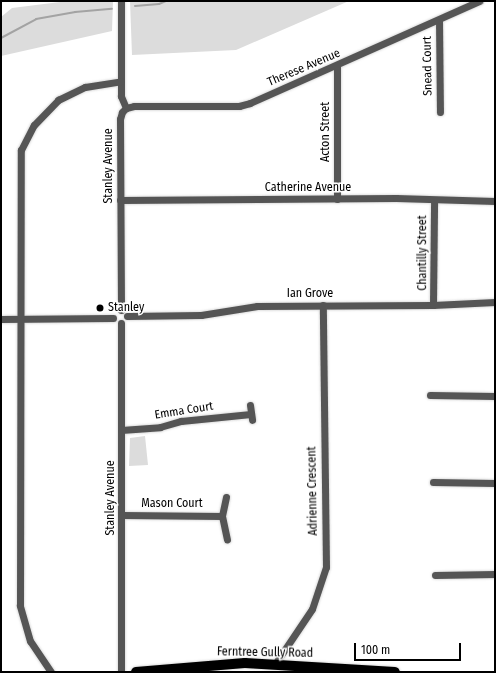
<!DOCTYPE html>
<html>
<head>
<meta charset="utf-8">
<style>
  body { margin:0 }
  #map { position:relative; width:496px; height:673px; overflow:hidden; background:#fff; font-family:"Fira Sans Condensed",sans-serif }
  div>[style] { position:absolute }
  .green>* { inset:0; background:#dcdcdc }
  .stream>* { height:2px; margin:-1px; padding:0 1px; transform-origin:1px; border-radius:1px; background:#a3a3a3 }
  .roads { filter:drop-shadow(0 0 1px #dbdbdb) drop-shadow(0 0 1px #dbdbdb) }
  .street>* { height:7px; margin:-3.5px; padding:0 3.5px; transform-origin:3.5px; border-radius:3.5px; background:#555 }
  .primary>* { height:10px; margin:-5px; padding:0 5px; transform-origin:5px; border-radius:5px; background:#000 }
  .dots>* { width:11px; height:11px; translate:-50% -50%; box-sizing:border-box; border:2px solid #fff; border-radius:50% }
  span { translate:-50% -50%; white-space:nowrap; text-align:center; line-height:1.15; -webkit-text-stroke:3px #fff; paint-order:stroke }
  .street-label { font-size:12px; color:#000 }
  .poi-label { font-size:12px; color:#000 }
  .left { translate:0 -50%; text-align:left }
  .frame { position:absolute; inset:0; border:2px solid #000; pointer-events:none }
  .scale { position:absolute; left:354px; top:643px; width:107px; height:18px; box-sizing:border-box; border:2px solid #000; border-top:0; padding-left:5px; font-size:12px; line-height:14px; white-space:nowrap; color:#000; -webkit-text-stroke:3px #fff; paint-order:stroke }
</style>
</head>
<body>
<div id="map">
  <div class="green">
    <div style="clip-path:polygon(68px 1px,113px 1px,112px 31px,1px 56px,1px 17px,12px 8px)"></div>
    <div style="clip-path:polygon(130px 1px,349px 1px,236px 50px,132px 55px)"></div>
    <div style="clip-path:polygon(145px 436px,148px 465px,129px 466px,130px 438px)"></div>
  </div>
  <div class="stream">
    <div style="left:244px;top:1px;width:18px"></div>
    <div style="left:135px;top:6px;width:24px;rotate:-5deg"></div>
    <div style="left:159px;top:4px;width:8px;rotate:-23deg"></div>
    <div style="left:1px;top:38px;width:40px;rotate:-28deg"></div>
    <div style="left:36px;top:19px;width:40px;rotate:-10deg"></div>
    <div style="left:75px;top:12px;width:37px;rotate:-5deg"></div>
  </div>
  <div class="roads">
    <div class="street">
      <div style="left:439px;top:20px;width:92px;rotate:89.4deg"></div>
      <div style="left:337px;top:66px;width:133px;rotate:90deg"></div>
      <div style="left:126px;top:108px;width:8px;rotate:-14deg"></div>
      <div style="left:134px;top:106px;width:105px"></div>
      <div style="left:239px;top:106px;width:11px;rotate:-15deg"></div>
      <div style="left:250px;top:103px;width:251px;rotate:-24deg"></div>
      <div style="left:120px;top:200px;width:276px;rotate:-0.4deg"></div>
      <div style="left:396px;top:198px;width:99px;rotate:1.7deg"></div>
      <div style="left:433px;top:305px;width:104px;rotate:-89.4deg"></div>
      <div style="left:121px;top:310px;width:191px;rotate:-90.3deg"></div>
      <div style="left:120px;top:119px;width:7px;rotate:-74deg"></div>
      <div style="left:122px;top:112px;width:6px;rotate:-45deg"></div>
      <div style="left:126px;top:108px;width:13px;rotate:-113deg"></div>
      <div style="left:121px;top:96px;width:95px;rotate:-90deg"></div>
      <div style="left:127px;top:316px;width:74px;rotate:-0.8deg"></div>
      <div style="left:201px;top:315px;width:57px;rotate:-9.1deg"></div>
      <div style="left:257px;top:306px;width:176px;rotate:-0.3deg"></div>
      <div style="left:433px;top:305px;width:62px;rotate:-2.8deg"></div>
      <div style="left:1px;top:319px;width:112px;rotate:-0.5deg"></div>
      <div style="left:121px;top:323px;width:349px;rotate:90deg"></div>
      <div style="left:430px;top:395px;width:65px;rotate:0.9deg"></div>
      <div style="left:250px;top:405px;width:15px;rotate:82deg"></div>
      <div style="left:121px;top:430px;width:39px;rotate:-4deg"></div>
      <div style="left:160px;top:427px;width:22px;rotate:-16deg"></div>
      <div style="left:181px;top:421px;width:70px;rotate:-5.7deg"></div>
      <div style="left:433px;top:482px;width:62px;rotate:0.9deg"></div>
      <div style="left:226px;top:497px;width:19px;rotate:102deg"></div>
      <div style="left:222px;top:516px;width:24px;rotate:78deg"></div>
      <div style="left:122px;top:515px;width:100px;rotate:0.6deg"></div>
      <div style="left:435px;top:575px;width:60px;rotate:-1deg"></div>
      <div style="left:275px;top:664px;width:66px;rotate:-56.1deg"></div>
      <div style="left:312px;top:609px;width:44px;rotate:-71.6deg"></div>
      <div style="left:326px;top:567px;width:262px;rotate:-90.7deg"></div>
      <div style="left:51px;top:672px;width:37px;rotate:-124deg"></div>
      <div style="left:30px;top:641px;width:37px;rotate:-106deg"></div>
      <div style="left:20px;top:605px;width:455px;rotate:-89.9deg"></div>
      <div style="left:21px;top:150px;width:28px;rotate:-63deg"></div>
      <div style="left:34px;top:125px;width:35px;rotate:-46deg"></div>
      <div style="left:58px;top:100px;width:30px;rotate:-26deg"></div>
      <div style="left:85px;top:87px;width:36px;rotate:-9deg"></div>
    </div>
    <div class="primary">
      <div style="left:136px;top:672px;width:109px;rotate:-4.7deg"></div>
      <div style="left:245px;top:663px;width:150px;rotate:3.4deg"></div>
    </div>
  </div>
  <div class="dots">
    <div style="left:100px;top:308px;background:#000"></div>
  </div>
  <div class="street-label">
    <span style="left:428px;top:66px;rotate:-91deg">Snead Court</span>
    <span style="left:304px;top:68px;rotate:-23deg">Therese Avenue</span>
    <span style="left:326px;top:132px;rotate:-90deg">Acton Street</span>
    <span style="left:109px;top:166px;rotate:-90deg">Stanley Avenue</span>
    <span style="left:308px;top:188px">Catherine Avenue</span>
    <span style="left:423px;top:253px;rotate:-90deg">Chantilly Street</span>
    <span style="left:310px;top:294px">Ian Grove</span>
    <span style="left:184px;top:411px;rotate:-9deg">Emma Court</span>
    <span style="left:313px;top:491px;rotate:-91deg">Adrienne Crescent</span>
    <span style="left:111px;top:498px;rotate:-90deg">Stanley Avenue</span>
    <span style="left:172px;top:504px">Mason Court</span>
    <span style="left:265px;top:653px;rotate:1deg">Ferntree Gully Road</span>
  </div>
  <div class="poi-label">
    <span class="left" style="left:108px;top:308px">Stanley</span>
  </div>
  <div class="frame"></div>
  <div class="scale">100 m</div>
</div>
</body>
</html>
